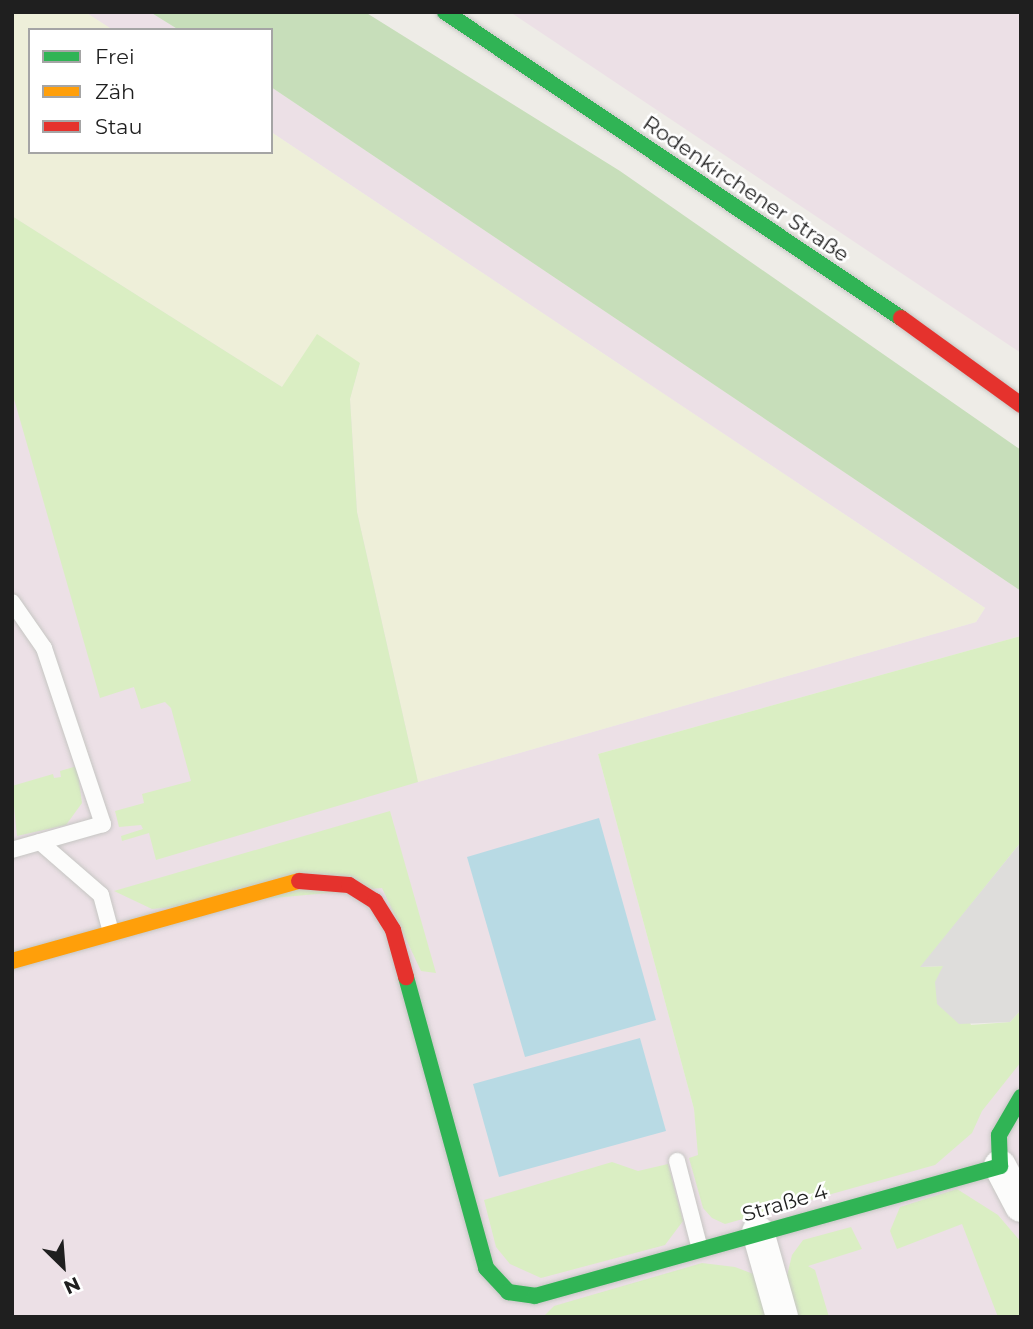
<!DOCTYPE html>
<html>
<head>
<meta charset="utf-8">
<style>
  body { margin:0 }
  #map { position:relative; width:1033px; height:1329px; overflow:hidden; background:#eeece7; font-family:Montserrat,sans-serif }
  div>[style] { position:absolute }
  .industrial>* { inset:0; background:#ece0e6 }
  .farmland>* { inset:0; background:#eeefd9 }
  .grass>* { inset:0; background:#daeec3 }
  .forest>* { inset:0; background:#c7deba }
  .parking>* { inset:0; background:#dedddb }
  .water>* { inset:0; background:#b8dae4 }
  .roads { filter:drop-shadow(0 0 2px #c6c6c3) drop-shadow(0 0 2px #c6c6c3) }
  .lane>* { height:16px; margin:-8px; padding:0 8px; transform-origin:8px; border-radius:8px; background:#fcfcfb }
  .street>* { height:32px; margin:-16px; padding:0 16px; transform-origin:16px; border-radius:16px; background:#fcfcfb }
  .fast>* { height:16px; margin:-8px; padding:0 8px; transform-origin:8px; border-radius:8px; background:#30b455 }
  .slow>* { height:16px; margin:-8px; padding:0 8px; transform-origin:8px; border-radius:8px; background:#ff9f0a }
  .jam>* { height:16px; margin:-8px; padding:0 8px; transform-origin:8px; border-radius:8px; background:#e5322d }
  span { translate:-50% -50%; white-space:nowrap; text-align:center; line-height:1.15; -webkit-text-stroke:5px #fff; paint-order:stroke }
  .street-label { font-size:21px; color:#1f1f1f }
  .frame { position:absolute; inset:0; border:14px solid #1f1f1f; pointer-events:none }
  .legend { position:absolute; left:28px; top:28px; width:245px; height:126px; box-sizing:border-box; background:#fff; border:2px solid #a5a5a5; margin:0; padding:9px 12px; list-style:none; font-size:21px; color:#1f1f1f }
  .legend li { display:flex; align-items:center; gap:14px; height:35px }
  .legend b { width:35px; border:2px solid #a5a5a5 }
  .north { position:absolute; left:28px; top:1231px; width:70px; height:70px; -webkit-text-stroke:5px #fff; paint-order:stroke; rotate:155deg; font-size:19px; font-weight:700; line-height:28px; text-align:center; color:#1f1f1f }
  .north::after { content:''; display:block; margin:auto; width:24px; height:32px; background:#1f1f1f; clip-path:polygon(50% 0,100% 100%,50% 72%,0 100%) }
</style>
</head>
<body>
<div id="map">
  <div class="industrial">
    <div style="clip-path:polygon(85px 12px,150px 12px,179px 30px,113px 30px)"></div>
    <div style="clip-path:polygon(510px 12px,1021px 12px,1021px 353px)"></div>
    <div style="clip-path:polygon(271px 87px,1021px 591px,1021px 636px,598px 754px,694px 1109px,697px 1137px,1021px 1045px,1021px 1317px,12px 1317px,12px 216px,282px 387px,360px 363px,350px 399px,418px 782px,976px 622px,985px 608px,271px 132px)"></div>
  </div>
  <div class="farmland">
    <div style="clip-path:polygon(12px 12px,85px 12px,113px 30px,30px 30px,30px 152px,271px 152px,271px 132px,985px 608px,976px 622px,418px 782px,357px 512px,350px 399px,360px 363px,282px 387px,12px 216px)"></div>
  </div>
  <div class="grass">
    <div style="clip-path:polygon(12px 216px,282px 387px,317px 334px,360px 363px,350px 399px,357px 512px,418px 782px,156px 860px,149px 833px,122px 841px,121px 836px,143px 829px,141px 825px,119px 827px,115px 811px,144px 803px,142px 794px,191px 781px,171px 708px,165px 702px,141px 709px,134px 687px,100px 698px,12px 392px)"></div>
    <div style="clip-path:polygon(1021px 636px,1021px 842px,921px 967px,944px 966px,971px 1025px,1010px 1022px,1021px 1010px,1021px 1062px,982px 1111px,972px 1133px,935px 1165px,725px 1224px,712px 1218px,703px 1208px,689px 1158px,698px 1155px,694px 1109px,598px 754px)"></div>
    <div style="clip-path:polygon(77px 766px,82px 803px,66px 825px,17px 836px,12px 786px,53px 774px,54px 778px,61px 777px,60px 771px)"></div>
    <div style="clip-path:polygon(390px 811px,436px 973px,421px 971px,382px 888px,152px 909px,114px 891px)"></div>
    <div style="clip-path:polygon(612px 1162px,638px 1171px,668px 1164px,683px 1221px,665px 1245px,541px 1278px,510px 1264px,496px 1247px,484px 1200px)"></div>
    <div style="clip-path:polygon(957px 1189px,998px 1215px,1021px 1242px,1021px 1317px,998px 1317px,962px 1224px,897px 1249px,890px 1231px,900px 1207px)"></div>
    <div style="clip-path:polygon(851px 1227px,862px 1249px,808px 1266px,815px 1270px,829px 1317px,794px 1317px,785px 1284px,792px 1255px,803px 1240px)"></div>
    <div style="clip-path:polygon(702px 1263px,735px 1267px,756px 1275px,767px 1317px,543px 1317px,554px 1306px)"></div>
  </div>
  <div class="forest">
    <div style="clip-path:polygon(150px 12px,365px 12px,620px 171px,1021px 450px,1021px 591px,271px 87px,271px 30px,179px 30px)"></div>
  </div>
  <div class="parking">
    <div style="clip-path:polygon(1021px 842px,1021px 1010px,1010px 1022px,959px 1024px,937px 1004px,935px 982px,943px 966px,920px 967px)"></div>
  </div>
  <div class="water">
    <div style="clip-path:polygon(599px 818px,656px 1020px,525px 1057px,467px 857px)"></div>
    <div style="clip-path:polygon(640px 1038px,666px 1131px,499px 1177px,473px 1084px)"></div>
  </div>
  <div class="roads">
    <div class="lane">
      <div style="left:12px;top:602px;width:56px;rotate:55.2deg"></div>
      <div style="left:44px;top:648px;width:186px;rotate:71.5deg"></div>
      <div style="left:103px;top:824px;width:95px;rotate:164.1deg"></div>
      <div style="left:40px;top:842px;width:81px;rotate:41deg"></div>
      <div style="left:101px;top:895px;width:39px;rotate:75deg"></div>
      <div style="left:677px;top:1161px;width:91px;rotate:75.4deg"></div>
    </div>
    <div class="street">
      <div style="left:1000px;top:1166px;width:45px;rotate:62.3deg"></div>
      <div style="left:758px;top:1232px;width:88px;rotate:74.2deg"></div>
    </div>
    <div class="fast">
      <div style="left:445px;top:12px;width:549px;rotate:33.86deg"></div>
      <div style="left:406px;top:977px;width:302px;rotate:74.6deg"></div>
      <div style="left:486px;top:1268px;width:33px;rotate:47deg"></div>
      <div style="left:508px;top:1292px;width:27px;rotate:8deg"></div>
      <div style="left:535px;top:1296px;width:483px;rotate:-15.6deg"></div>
      <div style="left:1000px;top:1166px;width:31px;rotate:-92deg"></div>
      <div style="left:999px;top:1135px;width:44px;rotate:-59.9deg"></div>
    </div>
    <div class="slow">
      <div style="left:12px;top:961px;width:298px;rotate:-15.6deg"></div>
    </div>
    <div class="jam">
      <div style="left:901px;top:318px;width:148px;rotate:35.9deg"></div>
      <div style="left:299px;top:881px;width:50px;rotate:4.6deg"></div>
      <div style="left:349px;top:885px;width:31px;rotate:32deg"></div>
      <div style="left:375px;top:901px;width:34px;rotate:58deg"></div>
      <div style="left:393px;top:930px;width:49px;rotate:74.5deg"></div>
    </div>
  </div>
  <div class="street-label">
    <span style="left:746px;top:189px;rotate:34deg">Rodenkirchener Straße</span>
    <span style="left:785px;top:1203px;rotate:-16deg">Straße 4</span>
  </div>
  <div class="frame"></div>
  <ul class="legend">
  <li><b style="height:9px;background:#30b455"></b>Frei</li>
  <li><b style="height:9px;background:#ff9f0a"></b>Zäh</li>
  <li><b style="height:9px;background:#e5322d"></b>Stau</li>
  </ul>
  <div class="north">N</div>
</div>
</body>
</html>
